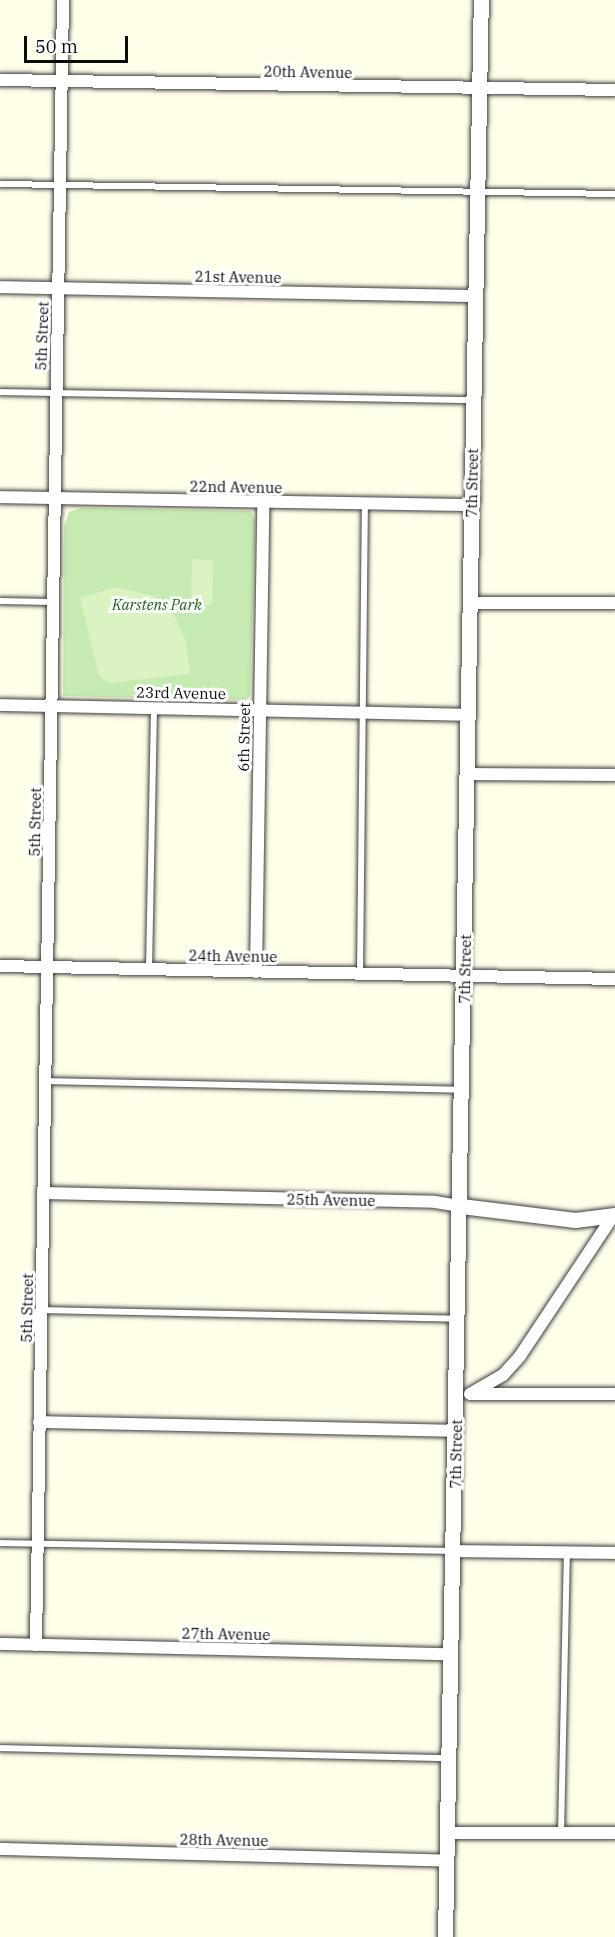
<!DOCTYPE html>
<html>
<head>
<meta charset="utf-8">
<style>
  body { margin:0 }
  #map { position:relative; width:615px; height:1937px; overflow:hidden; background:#fffee8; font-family:"IBM Plex Serif",serif }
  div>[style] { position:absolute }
  .green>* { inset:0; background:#c6ebb0 }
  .pitch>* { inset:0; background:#dbf2c2 }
  .roads { filter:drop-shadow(0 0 2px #3d3d3d) drop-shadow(0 0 2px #3d3d3d) }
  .service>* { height:6px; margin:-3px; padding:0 3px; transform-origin:3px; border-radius:3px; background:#fff }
  .minor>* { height:12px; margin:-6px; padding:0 6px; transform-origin:6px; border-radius:6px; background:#fff }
  .tertiary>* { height:15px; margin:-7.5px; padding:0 7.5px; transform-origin:7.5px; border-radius:7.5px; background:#fff }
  span { translate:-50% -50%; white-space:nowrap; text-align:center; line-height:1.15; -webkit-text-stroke:6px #fff; paint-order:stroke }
  .street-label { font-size:15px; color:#0a0a0a }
  .park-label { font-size:15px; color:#1d6518; font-style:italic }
  .scale { position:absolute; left:24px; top:36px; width:104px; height:27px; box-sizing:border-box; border:3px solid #0a0a0a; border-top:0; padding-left:8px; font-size:18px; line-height:21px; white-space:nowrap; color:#0a0a0a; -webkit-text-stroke:4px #fff; paint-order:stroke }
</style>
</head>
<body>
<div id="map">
  <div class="green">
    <div style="clip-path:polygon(81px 508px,251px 511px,255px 520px,250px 695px,247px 700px,63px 696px,64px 527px,69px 512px)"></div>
  </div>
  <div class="pitch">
    <div style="clip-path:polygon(192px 559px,213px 560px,212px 605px,191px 604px)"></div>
    <div style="clip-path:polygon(115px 587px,154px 596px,172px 611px,186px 641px,190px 674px,108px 683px,99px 676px,80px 598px)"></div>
  </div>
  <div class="roads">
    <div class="service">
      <div style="left:0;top:184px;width:615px;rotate:0.93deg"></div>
      <div style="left:0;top:392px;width:473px;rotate:1deg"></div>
      <div style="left:0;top:601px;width:53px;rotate:1.1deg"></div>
      <div style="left:149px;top:969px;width:260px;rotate:-88.9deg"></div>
      <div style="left:360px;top:973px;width:469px;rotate:-89.4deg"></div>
      <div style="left:46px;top:1081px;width:413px;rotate:1.2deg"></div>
      <div style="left:42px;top:1310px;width:414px;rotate:1.2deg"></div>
      <div style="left:0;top:1543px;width:452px;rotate:1deg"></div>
      <div style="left:0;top:1748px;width:446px;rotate:1.3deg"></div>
      <div style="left:561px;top:1834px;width:281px;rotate:-88.8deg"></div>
    </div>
    <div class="minor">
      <div style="left:0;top:80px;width:615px;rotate:0.93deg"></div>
      <div style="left:0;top:287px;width:476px;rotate:1.1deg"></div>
      <div style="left:0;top:497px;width:472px;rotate:1deg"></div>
      <div style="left:471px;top:603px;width:144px"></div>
      <div style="left:0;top:705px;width:469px;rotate:1.2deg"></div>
      <div style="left:468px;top:774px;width:147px;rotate:0.4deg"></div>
      <div style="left:0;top:966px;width:615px;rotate:1.21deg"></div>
      <div style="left:256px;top:972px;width:470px;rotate:-89.1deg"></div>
      <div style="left:44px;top:1193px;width:391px;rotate:1.3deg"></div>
      <div style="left:435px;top:1202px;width:26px;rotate:9deg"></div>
      <div style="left:470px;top:1394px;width:38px;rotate:-30deg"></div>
      <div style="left:503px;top:1375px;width:25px;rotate:-48deg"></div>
      <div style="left:520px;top:1356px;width:168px;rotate:-56.4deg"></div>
      <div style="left:473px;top:1394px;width:142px"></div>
      <div style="left:39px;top:1422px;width:418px;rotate:1.2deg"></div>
      <div style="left:454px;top:1551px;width:161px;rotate:0.7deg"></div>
      <div style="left:0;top:1644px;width:452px;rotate:1.3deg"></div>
      <div style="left:36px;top:1645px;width:1645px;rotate:-89.06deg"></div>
      <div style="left:448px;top:1833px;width:167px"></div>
      <div style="left:0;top:1849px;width:446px;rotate:1.5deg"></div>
    </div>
    <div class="tertiary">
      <div style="left:461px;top:1206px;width:115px;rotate:7deg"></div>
      <div style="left:575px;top:1220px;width:40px;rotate:-7.1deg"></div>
      <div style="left:445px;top:1937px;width:1937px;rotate:-88.94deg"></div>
    </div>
  </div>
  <div class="street-label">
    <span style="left:308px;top:72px;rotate:1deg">20th Avenue</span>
    <span style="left:238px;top:277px;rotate:1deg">21st Avenue</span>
    <span style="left:42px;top:336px;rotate:-88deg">5th Street</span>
    <span style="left:472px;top:483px;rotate:-89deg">7th Street</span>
    <span style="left:236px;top:487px;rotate:1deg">22nd Avenue</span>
    <span style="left:181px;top:693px;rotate:1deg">23rd Avenue</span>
    <span style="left:244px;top:737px;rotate:-89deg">6th Street</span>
    <span style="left:35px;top:822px;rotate:-89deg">5th Street</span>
    <span style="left:233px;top:956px;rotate:1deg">24th Avenue</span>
    <span style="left:465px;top:969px;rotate:-89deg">7th Street</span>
    <span style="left:331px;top:1200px;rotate:1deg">25th Avenue</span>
    <span style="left:27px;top:1308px;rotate:-89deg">5th Street</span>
    <span style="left:456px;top:1454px;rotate:-89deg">7th Street</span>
    <span style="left:226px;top:1634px;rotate:1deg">27th Avenue</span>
    <span style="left:224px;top:1840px;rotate:1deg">28th Avenue</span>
  </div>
  <div class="park-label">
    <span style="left:157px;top:605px">Karstens Park</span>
  </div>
  <div class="scale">50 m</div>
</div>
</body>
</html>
